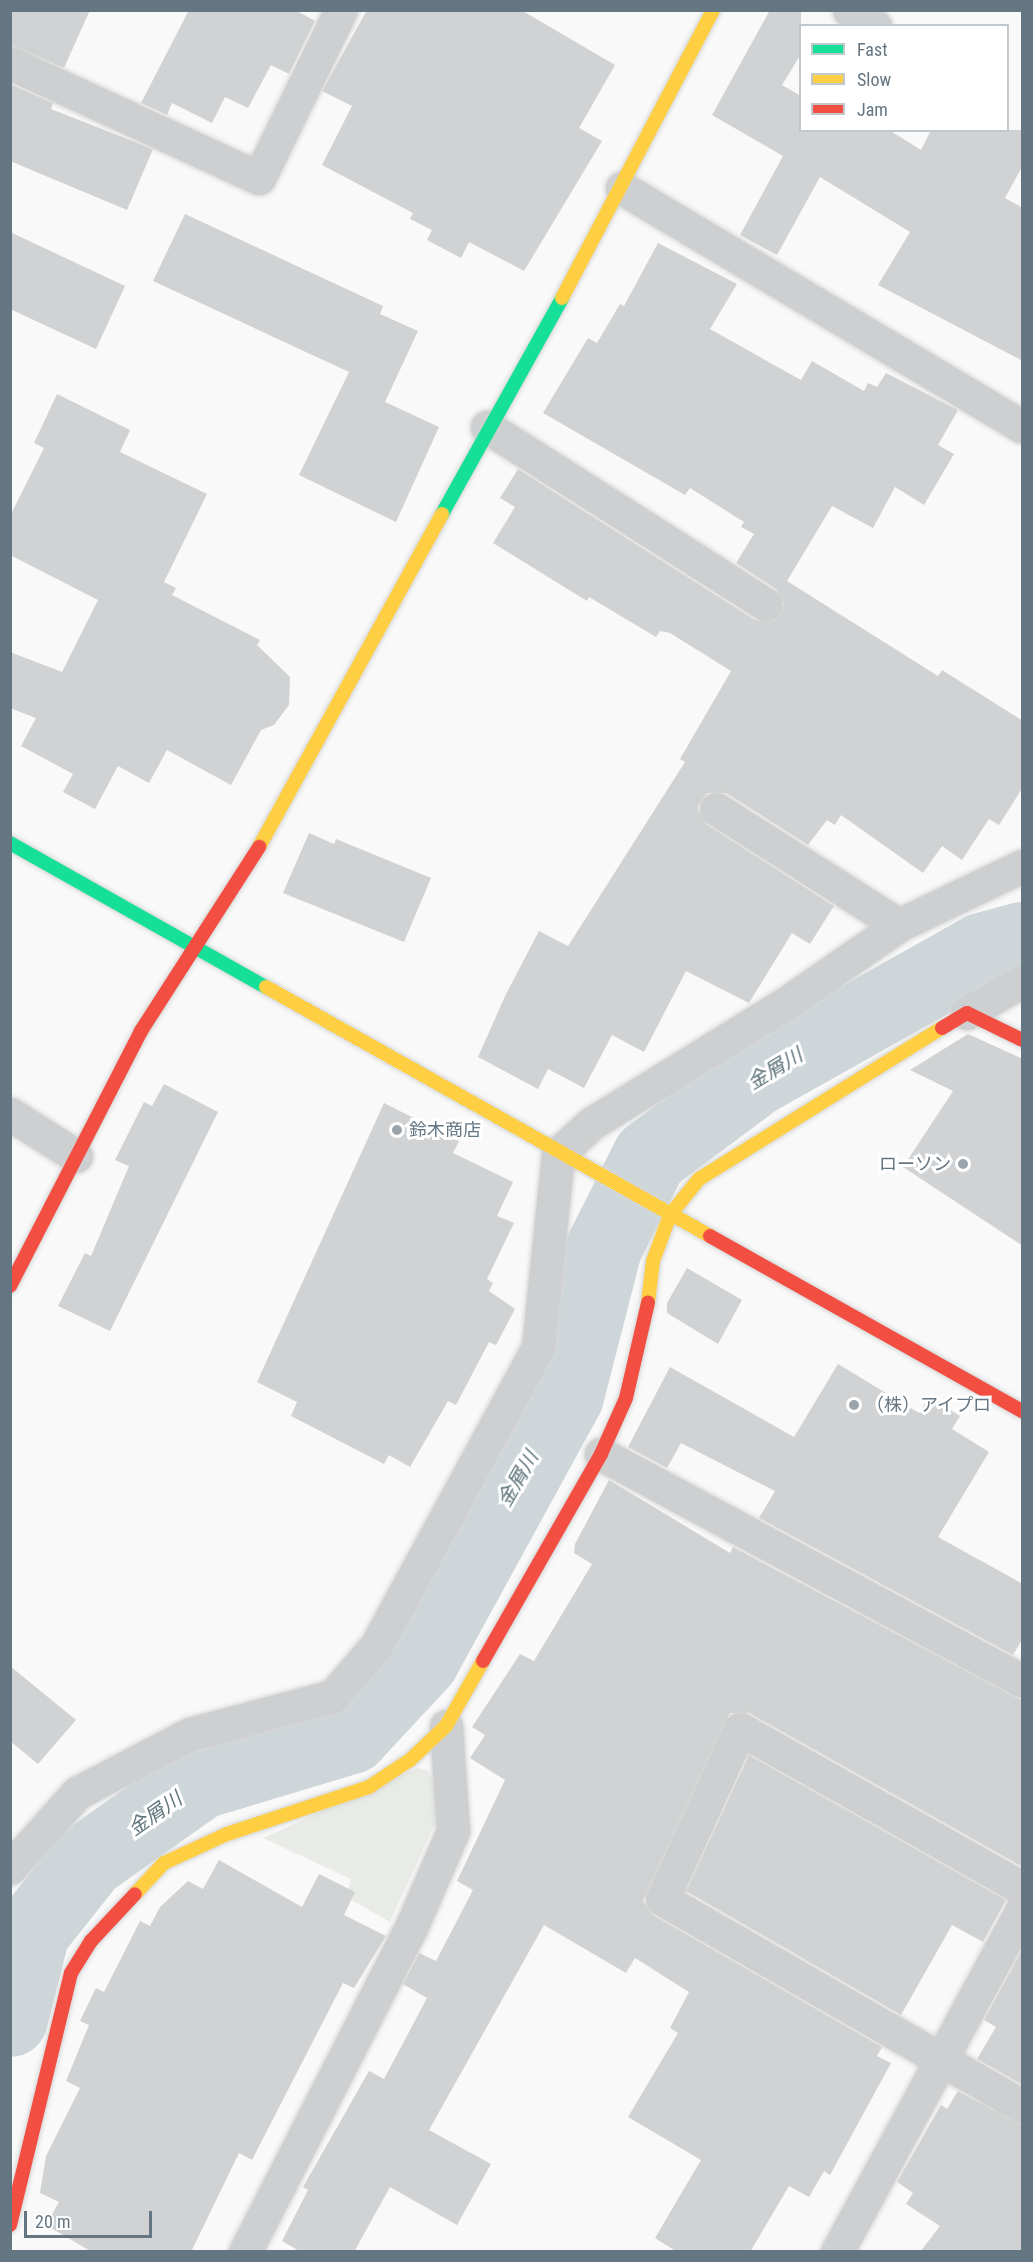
<!DOCTYPE html>
<html>
<head>
<meta charset="utf-8">
<style>
  body { margin:0 }
  #map { position:relative; width:1033px; height:2262px; overflow:hidden; background:#f9f9f9; font-family:"Roboto Condensed","Noto Sans JP",sans-serif }
  div>[style] { position:absolute }
  .green>* { inset:0; background:#e8ebe6 }
  .river>* { height:76px; margin:-38px; padding:0 38px; transform-origin:38px; border-radius:38px; background:#ced6d9 }
  .building>* { inset:0; background:#d0d2d3 }
  .roads { filter:drop-shadow(0 0 2px #d5d6d7) drop-shadow(0 0 2px #d5d6d7) }
  .street>* { height:33px; margin:-16.5px; padding:0 16.5px; transform-origin:16.5px; border-radius:16.5px; background:#cecfd0 }
  .fast>* { height:14px; margin:-7px; padding:0 7px; transform-origin:7px; border-radius:7px; background:#16e098 }
  .slow>* { height:14px; margin:-7px; padding:0 7px; transform-origin:7px; border-radius:7px; background:#ffcf43 }
  .jam>* { height:14px; margin:-7px; padding:0 7px; transform-origin:7px; border-radius:7px; background:#f24e42 }
  .dots>* { width:16px; height:16px; translate:-50% -50%; box-sizing:border-box; border:3px solid #fff; border-radius:50% }
  span { translate:-50% -50%; white-space:nowrap; text-align:center; line-height:1.15; -webkit-text-stroke:6px #fff; paint-order:stroke }
  .poi-label { font-size:18px; color:#657683 }
  .left { translate:0 -50%; text-align:left }
  .right { translate:-100% -50%; text-align:right }
  .water-label { font-size:20px; color:#60757c; font-style:italic }
  .frame { position:absolute; inset:0; border:12px solid #657683; pointer-events:none }
  .legend { position:absolute; left:799px; top:24px; width:210px; height:108px; box-sizing:border-box; background:#fff; border:2px solid #c1c8cd; margin:0; padding:8px 10px; list-style:none; font-size:18px; color:#657683 }
  .legend li { display:flex; align-items:center; gap:12px; height:30px }
  .legend b { width:30px; border:2px solid #c1c8cd }
  .scale { position:absolute; left:24px; top:2211px; width:128px; height:27px; box-sizing:border-box; border:3px solid #657683; border-top:0; padding-left:8px; font-size:18px; line-height:21px; white-space:nowrap; color:#657683; -webkit-text-stroke:4px #fff; paint-order:stroke }
</style>
</head>
<body>
<div id="map">
  <div class="green">
    <div style="clip-path:polygon(418px 1768px,427px 1770px,433px 1781px,439px 1814px,390px 1922px,346px 1897px,351px 1879px,263px 1838px)"></div>
  </div>
  <div class="river">
    <div style="left:10px;top:2019px;width:90px;rotate:-75.8deg"></div>
    <div style="left:32px;top:1932px;width:90px;rotate:-51.7deg"></div>
    <div style="left:88px;top:1861px;width:138px;rotate:-35.3deg"></div>
    <div style="left:201px;top:1781px;width:157px;rotate:-16.7deg"></div>
    <div style="left:351px;top:1736px;width:103px;rotate:-47deg"></div>
    <div style="left:421px;top:1661px;width:302px;rotate:-61.3deg"></div>
    <div style="left:566px;top:1396px;width:153px;rotate:-75.6deg"></div>
    <div style="left:604px;top:1248px;width:102px;rotate:-63.2deg"></div>
    <div style="left:650px;top:1157px;width:132px;rotate:-36.7deg"></div>
    <div style="left:756px;top:1078px;width:259px;rotate:-29.3deg"></div>
    <div style="left:982px;top:951px;width:41px;rotate:-15.4deg"></div>
  </div>
  <div class="building">
    <div style="clip-path:polygon(10px 10px,90px 10px,64px 68px,10px 45px)"></div>
    <div style="clip-path:polygon(189px 10px,295px 10px,315px 21px,289px 74px,271px 65px,248px 108px,225px 97px,212px 123px,172px 103px,167px 115px,141px 103px)"></div>
    <div style="clip-path:polygon(367px 10px,521px 10px,615px 65px,579px 128px,602px 141px,524px 271px,469px 242px,461px 258px,427px 240px,432px 230px,410px 219px,413px 213px,322px 165px,352px 106px,322px 91px)"></div>
    <div style="clip-path:polygon(770px 10px,801px 10px,801px 54px,782px 85px,801px 96px,801px 130px,889px 130px,921px 150px,931px 130px,1023px 130px,1023px 165px,1005px 198px,1023px 208px,1023px 361px,878px 285px,910px 232px,820px 177px,777px 255px,740px 235px,783px 156px,712px 115px)"></div>
    <div style="clip-path:polygon(10px 84px,53px 103px,51px 109px,153px 149px,127px 210px,10px 161px)"></div>
    <div style="clip-path:polygon(185px 214px,383px 306px,380px 314px,418px 331px,385px 402px,439px 427px,396px 522px,299px 475px,349px 372px,153px 281px)"></div>
    <div style="clip-path:polygon(10px 232px,125px 286px,96px 349px,10px 309px)"></div>
    <div style="clip-path:polygon(658px 243px,737px 284px,710px 329px,801px 380px,812px 361px,864px 391px,868px 383px,877px 387px,886px 373px,958px 410px,938px 445px,954px 454px,924px 505px,895px 487px,873px 528px,832px 506px,787px 581px,938px 676px,942px 670px,1023px 721px,1023px 787px,999px 825px,989px 819px,962px 860px,942px 846px,923px 873px,841px 815px,835px 825px,827px 820px,808px 845px,726px 793px,707px 793px,697px 808px,706px 824px,834px 906px,810px 944px,792px 933px,749px 1003px,686px 971px,644px 1052px,612px 1035px,584px 1088px,548px 1069px,538px 1089px,478px 1057px,506px 994px,539px 931px,568px 946px,685px 762px,680px 759px,731px 671px,670px 633px,660px 631px,656px 637px,589px 597px,587px 601px,493px 543px,515px 507px,500px 498px,518px 469px,755px 620px,773px 621px,784px 605px,776px 589px,736px 563px,754px 534px,741px 527px,744px 522px,690px 488px,685px 495px,543px 413px,588px 338px,597px 343px,620px 304px,624px 306px)"></div>
    <div style="clip-path:polygon(57px 394px,130px 430px,120px 452px,207px 494px,164px 582px,176px 588px,172px 595px,260px 640px,257px 645px,290px 677px,289px 705px,274px 725px,261px 730px,231px 785px,167px 750px,149px 783px,118px 766px,95px 809px,63px 792px,73px 774px,21px 746px,36px 718px,10px 708px,10px 652px,62px 672px,98px 600px,10px 555px,10px 516px,44px 448px,34px 443px)"></div>
    <div style="clip-path:polygon(309px 833px,334px 844px,336px 839px,431px 878px,404px 942px,283px 893px)"></div>
    <div style="clip-path:polygon(968px 1034px,1023px 1059px,1023px 1246px,903px 1167px,953px 1091px,910px 1070px)"></div>
    <div style="clip-path:polygon(164px 1084px,218px 1112px,110px 1331px,58px 1306px,85px 1253px,91px 1256px,129px 1166px,115px 1160px,144px 1102px,152px 1106px)"></div>
    <div style="clip-path:polygon(384px 1103px,459px 1141px,453px 1153px,513px 1182px,497px 1216px,514px 1223px,487px 1279px,493px 1283px,489px 1291px,515px 1309px,496px 1345px,489px 1342px,456px 1405px,448px 1401px,410px 1467px,389px 1455px,384px 1464px,291px 1416px,297px 1402px,257px 1382px)"></div>
    <div style="clip-path:polygon(687px 1268px,742px 1300px,718px 1344px,667px 1313px,667px 1303px)"></div>
    <div style="clip-path:polygon(838px 1364px,919px 1413px,929px 1397px,960px 1416px,952px 1429px,989px 1452px,938px 1537px,1023px 1584px,1023px 1638px,1013px 1655px,759px 1518px,775px 1491px,681px 1443px,667px 1468px,628px 1447px,670px 1367px,794px 1437px)"></div>
    <div style="clip-path:polygon(609px 1480px,730px 1553px,733px 1547px,1023px 1701px,1023px 1867px,749px 1713px,730px 1713px,643px 1901px,653px 1915px,882px 2047px,877px 2056px,891px 2063px,830px 2175px,824px 2171px,809px 2197px,789px 2186px,750px 2252px,677px 2252px,655px 2238px,701px 2160px,628px 2117px,678px 2033px,670px 2028px,689px 1992px,635px 1958px,626px 1973px,544px 1925px,429px 2130px,491px 2164px,457px 2225px,390px 2187px,354px 2252px,301px 2252px,282px 2241px,308px 2190px,303px 2187px,369px 2071px,384px 2079px,427px 1998px,403px 1984px,419px 1953px,436px 1961px,473px 1890px,457px 1881px,505px 1780px,470px 1758px,485px 1735px,472px 1727px,520px 1654px,534px 1661px,592px 1564px,574px 1553px,575px 1544px)"></div>
    <div style="clip-path:polygon(10px 1666px,76px 1720px,38px 1764px,10px 1741px)"></div>
    <div style="clip-path:polygon(749px 1755px,1006px 1900px,983px 1942px,952px 1925px,901px 2015px,686px 1891px)"></div>
    <div style="clip-path:polygon(219px 1860px,302px 1907px,319px 1874px,355px 1892px,344px 1915px,386px 1936px,354px 1988px,343px 1983px,252px 2160px,239px 2153px,191px 2252px,92px 2252px,46px 2225px,59px 2202px,40px 2193px,46px 2156px,80px 2088px,66px 2081px,89px 2025px,80px 2021px,96px 1988px,104px 1992px,140px 1921px,150px 1926px,160px 1907px,188px 1881px,203px 1889px)"></div>
    <div style="clip-path:polygon(1023px 1948px,1023px 2085px,977px 2059px,996px 2027px,984px 2020px)"></div>
    <div style="clip-path:polygon(958px 2091px,1023px 2125px,1023px 2252px,920px 2252px,940px 2226px,906px 2204px,913px 2193px,897px 2182px,941px 2105px,947px 2109px)"></div>
  </div>
  <div class="roads">
    <div class="street">
      <div style="left:849px;top:10px;width:31px;rotate:32deg"></div>
      <div style="left:10px;top:63px;width:274px;rotate:24.8deg"></div>
      <div style="left:259px;top:178px;width:187px;rotate:-64deg"></div>
      <div style="left:622px;top:188px;width:465px;rotate:30.8deg"></div>
      <div style="left:487px;top:427px;width:330px;rotate:32.5deg"></div>
      <div style="left:716px;top:809px;width:217px;rotate:32.4deg"></div>
      <div style="left:967px;top:1013px;width:64px;rotate:-30.2deg"></div>
      <div style="left:10px;top:1114px;width:78px;rotate:32.5deg"></div>
      <div style="left:601px;top:1454px;width:478px;rotate:28.3deg"></div>
      <div style="left:10px;top:1868px;width:101px;rotate:-48.2deg"></div>
      <div style="left:77px;top:1793px;width:127px;rotate:-27.6deg"></div>
      <div style="left:190px;top:1734px;width:148px;rotate:-14.9deg"></div>
      <div style="left:333px;top:1696px;width:66px;rotate:-49.3deg"></div>
      <div style="left:376px;top:1646px;width:339px;rotate:-61.5deg"></div>
      <div style="left:538px;top:1348px;width:195px;rotate:-84.1deg"></div>
      <div style="left:558px;top:1154px;width:46px;rotate:-42.4deg"></div>
      <div style="left:592px;top:1123px;width:230px;rotate:-31.7deg"></div>
      <div style="left:788px;top:1002px;width:135px;rotate:-34.7deg"></div>
      <div style="left:899px;top:925px;width:136px;rotate:-25.6deg"></div>
      <div style="left:1022px;top:1888px;width:324px;rotate:-150.6deg"></div>
      <div style="left:740px;top:1729px;width:187px;rotate:114.6deg"></div>
      <div style="left:662px;top:1899px;width:415px;rotate:29.9deg"></div>
      <div style="left:245px;top:2252px;width:364px;rotate:-62.9deg"></div>
      <div style="left:411px;top:1928px;width:106px;rotate:-66.6deg"></div>
      <div style="left:453px;top:1831px;width:105px;rotate:-93.8deg"></div>
      <div style="left:837px;top:2252px;width:389px;rotate:-61.6deg"></div>
    </div>
    <div class="fast">
      <div style="left:442px;top:514px;width:247px;rotate:-60.9deg"></div>
      <div style="left:10px;top:843px;width:294px;rotate:29.4deg"></div>
    </div>
    <div class="slow">
      <div style="left:562px;top:298px;width:325px;rotate:-62.3deg"></div>
      <div style="left:259px;top:847px;width:380px;rotate:-61.2deg"></div>
      <div style="left:266px;top:987px;width:509px;rotate:29.28deg"></div>
      <div style="left:648px;top:1303px;width:42px;rotate:-83.2deg"></div>
      <div style="left:653px;top:1261px;width:49px;rotate:-69.7deg"></div>
      <div style="left:670px;top:1215px;width:46px;rotate:-51.1deg"></div>
      <div style="left:699px;top:1179px;width:286px;rotate:-31.9deg"></div>
      <div style="left:135px;top:1894px;width:42px;rotate:-46.9deg"></div>
      <div style="left:164px;top:1863px;width:69px;rotate:-24.7deg"></div>
      <div style="left:227px;top:1834px;width:150px;rotate:-18.3deg"></div>
      <div style="left:369px;top:1787px;width:49px;rotate:-33.4deg"></div>
      <div style="left:410px;top:1760px;width:50px;rotate:-43.4deg"></div>
      <div style="left:446px;top:1726px;width:75px;rotate:-60.4deg"></div>
    </div>
    <div class="jam">
      <div style="left:942px;top:1028px;width:29px;rotate:-31deg"></div>
      <div style="left:967px;top:1013px;width:61px;rotate:26.1deg"></div>
      <div style="left:710px;top:1236px;width:358px;rotate:29.3deg"></div>
      <div style="left:10px;top:1286px;width:287px;rotate:-62.8deg"></div>
      <div style="left:141px;top:1031px;width:219px;rotate:-57.3deg"></div>
      <div style="left:483px;top:1661px;width:238px;rotate:-60.3deg"></div>
      <div style="left:601px;top:1454px;width:61px;rotate:-65.9deg"></div>
      <div style="left:626px;top:1398px;width:98px;rotate:-77deg"></div>
      <div style="left:10px;top:2225px;width:259px;rotate:-76.4deg"></div>
      <div style="left:71px;top:1973px;width:38px;rotate:-58deg"></div>
      <div style="left:91px;top:1941px;width:64px;rotate:-46.9deg"></div>
    </div>
  </div>
  <div class="dots">
    <div style="left:397px;top:1130px;background:#99a4ac"></div>
    <div style="left:963px;top:1164px;background:#99a4ac"></div>
    <div style="left:854px;top:1405px;background:#99a4ac"></div>
  </div>
  <div class="poi-label">
    <span class="left" style="left:409px;top:1130px">鈴木商店</span>
    <span class="right" style="left:951px;top:1164px">ローソン</span>
    <span class="left" style="left:866px;top:1405px">（株）アイプロ</span>
  </div>
  <div class="water-label">
    <span style="left:775px;top:1069px;rotate:-31deg">金屑川</span>
    <span style="left:518px;top:1479px;rotate:-60deg">金屑川</span>
    <span style="left:155px;top:1814px;rotate:-35deg">金屑川</span>
  </div>
  <div class="frame"></div>
  <ul class="legend">
  <li><b style="height:8px;background:#16e098"></b>Fast</li>
  <li><b style="height:8px;background:#ffcf43"></b>Slow</li>
  <li><b style="height:8px;background:#f24e42"></b>Jam</li>
  </ul>
  <div class="scale">20 m</div>
</div>
</body>
</html>
